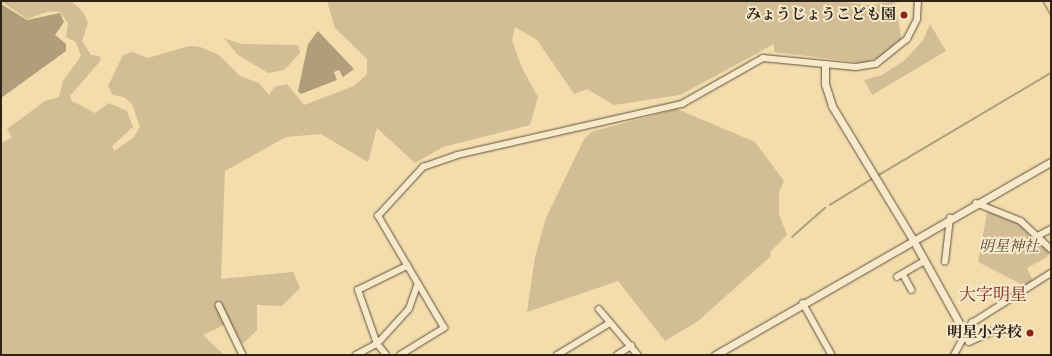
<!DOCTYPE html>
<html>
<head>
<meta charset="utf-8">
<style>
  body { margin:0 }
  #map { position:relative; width:1052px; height:356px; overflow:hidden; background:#f3ddad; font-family:"IM FELL DW Pica","Noto Serif JP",serif }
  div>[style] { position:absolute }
  .green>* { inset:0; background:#d2bd94 }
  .water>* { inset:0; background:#b09d7a }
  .stream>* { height:1.5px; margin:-0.75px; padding:0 0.75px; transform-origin:0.75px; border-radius:0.75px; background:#b09d7a }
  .roads { filter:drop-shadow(0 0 1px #60513c) drop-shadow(0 0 1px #60513c) }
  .minor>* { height:5.5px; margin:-2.75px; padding:0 2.75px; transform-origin:2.75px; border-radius:2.75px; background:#f7e9ca }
  .tertiary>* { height:7px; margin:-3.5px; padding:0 3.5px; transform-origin:3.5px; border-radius:3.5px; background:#f7e9ca }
  .dots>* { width:11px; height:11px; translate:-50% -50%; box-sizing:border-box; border:2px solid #f7e9ca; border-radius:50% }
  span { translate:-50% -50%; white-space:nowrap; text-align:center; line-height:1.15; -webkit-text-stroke:4px #f7e9ca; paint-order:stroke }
  .poi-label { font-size:15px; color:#2f2217; font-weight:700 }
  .right { translate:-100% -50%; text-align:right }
  .park-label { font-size:15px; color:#584936; font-style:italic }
  .quarter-label { font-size:17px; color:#7a1f14 }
  .frame { position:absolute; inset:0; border:2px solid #2f2217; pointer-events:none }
</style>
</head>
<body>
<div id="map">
  <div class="green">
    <div style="clip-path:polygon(1px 1px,71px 1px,83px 12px,88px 23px,82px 41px,91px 55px,99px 56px,101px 60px,70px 96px,72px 101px,95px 113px,109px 103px,127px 111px,133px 127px,112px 146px,114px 151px,133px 138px,140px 127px,132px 104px,124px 97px,113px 95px,108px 86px,123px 55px,133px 52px,148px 58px,189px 46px,200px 47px,219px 55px,240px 76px,259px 83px,269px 95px,274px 87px,287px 84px,304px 105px,354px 86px,367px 74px,367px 59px,335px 28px,327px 1px,835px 1px,870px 5px,895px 1px,902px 42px,886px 54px,864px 63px,774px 52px,774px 44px,680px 95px,614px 105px,587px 89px,574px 94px,537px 40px,515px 27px,512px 40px,522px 68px,538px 97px,530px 125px,443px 147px,415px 163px,377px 128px,368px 162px,321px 134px,286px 137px,225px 171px,221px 279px,293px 272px,300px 288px,282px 306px,257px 305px,257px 330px,243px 344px,226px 324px,203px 335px,224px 355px,1px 355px,1px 143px,12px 138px,7px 129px,45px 101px,59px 97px,63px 81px,81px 56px,76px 42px,66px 37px,68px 23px,60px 12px,50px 11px,27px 19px)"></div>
    <div style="clip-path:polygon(930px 24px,946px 51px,872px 95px,864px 80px,882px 75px,905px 60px,923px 40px)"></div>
    <div style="clip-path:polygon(224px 38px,241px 44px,298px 45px,300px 53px,284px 70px,268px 73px,237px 54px)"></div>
    <div style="clip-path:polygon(677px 109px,755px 142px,784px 181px,779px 192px,779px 214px,787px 235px,770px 252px,771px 256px,698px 321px,665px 341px,618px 281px,527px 312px,535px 257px,546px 218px,583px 141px,591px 132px)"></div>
    <div style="clip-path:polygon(988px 207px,1021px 221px,1051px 251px,1047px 257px,1027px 268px,1033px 281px,1025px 286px,978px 262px)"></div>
  </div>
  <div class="water">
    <div style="clip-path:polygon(1px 4px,27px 20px,60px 13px,64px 22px,55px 35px,66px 44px,66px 51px,1px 98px)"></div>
    <div style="clip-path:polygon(318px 31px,354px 69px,343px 77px,339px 70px,334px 72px,337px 80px,301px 94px,298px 91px,308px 44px)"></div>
  </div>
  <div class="stream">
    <div style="left:1043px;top:1px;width:16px;rotate:60deg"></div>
    <div style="left:879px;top:175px;width:200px;rotate:-30.7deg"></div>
    <div style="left:830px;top:205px;width:49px;rotate:-31.8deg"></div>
    <div style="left:792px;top:237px;width:44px;rotate:-41.3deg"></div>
  </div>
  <div class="roads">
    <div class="minor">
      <div style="left:976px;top:203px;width:48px;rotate:21.8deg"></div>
      <div style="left:1021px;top:221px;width:41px;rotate:43deg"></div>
      <div style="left:1038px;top:236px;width:15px;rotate:-28deg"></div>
      <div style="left:945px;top:262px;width:44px;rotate:-83.5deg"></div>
      <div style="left:903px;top:274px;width:18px;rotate:61deg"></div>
      <div style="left:897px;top:277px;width:32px;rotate:-30deg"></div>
      <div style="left:803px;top:303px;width:60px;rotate:60.9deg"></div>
      <div style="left:219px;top:305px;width:55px;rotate:64.4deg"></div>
      <div style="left:599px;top:309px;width:60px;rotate:49.7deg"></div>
      <div style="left:964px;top:332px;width:11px;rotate:63deg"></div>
      <div style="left:969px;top:342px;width:36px;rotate:-24deg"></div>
      <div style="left:356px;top:355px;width:24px;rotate:-28deg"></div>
      <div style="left:377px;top:344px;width:47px;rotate:-47.6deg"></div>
      <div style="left:409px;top:309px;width:24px;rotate:-71deg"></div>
      <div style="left:386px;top:355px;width:14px;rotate:-129deg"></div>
      <div style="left:377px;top:344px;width:57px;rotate:-109.4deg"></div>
      <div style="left:358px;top:290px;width:55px;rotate:-26.1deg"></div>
      <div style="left:400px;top:355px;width:52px;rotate:-31.5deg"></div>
      <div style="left:444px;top:328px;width:130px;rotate:-120.5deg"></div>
      <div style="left:378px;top:216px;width:67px;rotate:-47.4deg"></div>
      <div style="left:423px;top:167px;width:36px;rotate:-19deg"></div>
      <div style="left:457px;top:155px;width:231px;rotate:-12.8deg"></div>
      <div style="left:682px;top:104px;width:93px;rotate:-29.6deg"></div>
      <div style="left:763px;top:58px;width:93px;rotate:5.5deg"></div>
      <div style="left:856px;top:67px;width:20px;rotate:-9deg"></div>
      <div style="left:876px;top:64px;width:40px;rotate:-39deg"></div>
      <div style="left:907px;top:39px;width:22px;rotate:-63deg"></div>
      <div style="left:917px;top:19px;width:18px;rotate:-87deg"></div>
      <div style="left:557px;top:355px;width:62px;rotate:-31.1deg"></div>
      <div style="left:617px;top:355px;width:17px;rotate:-33deg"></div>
      <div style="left:954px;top:355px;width:37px;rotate:-61deg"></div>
      <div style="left:972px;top:323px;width:93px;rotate:-32.3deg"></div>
    </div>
    <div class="tertiary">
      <div style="left:825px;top:64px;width:20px;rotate:90deg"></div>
      <div style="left:825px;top:84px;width:23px;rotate:72deg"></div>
      <div style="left:832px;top:106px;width:154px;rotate:58.8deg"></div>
      <div style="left:912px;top:238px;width:107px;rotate:61deg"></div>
      <div style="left:715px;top:355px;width:387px;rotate:-29.9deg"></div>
    </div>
  </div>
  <div class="dots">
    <div style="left:904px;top:15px;background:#8f2418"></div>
    <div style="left:1030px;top:333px;background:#8f2418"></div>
  </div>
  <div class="poi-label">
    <span class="right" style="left:896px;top:15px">みょうじょうこども園</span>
    <span class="right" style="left:1022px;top:333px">明星小学校</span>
  </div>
  <div class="park-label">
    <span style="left:1009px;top:247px">明星神社</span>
  </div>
  <div class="quarter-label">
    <span style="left:993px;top:296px">大字明星</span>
  </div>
  <div class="frame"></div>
</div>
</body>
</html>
